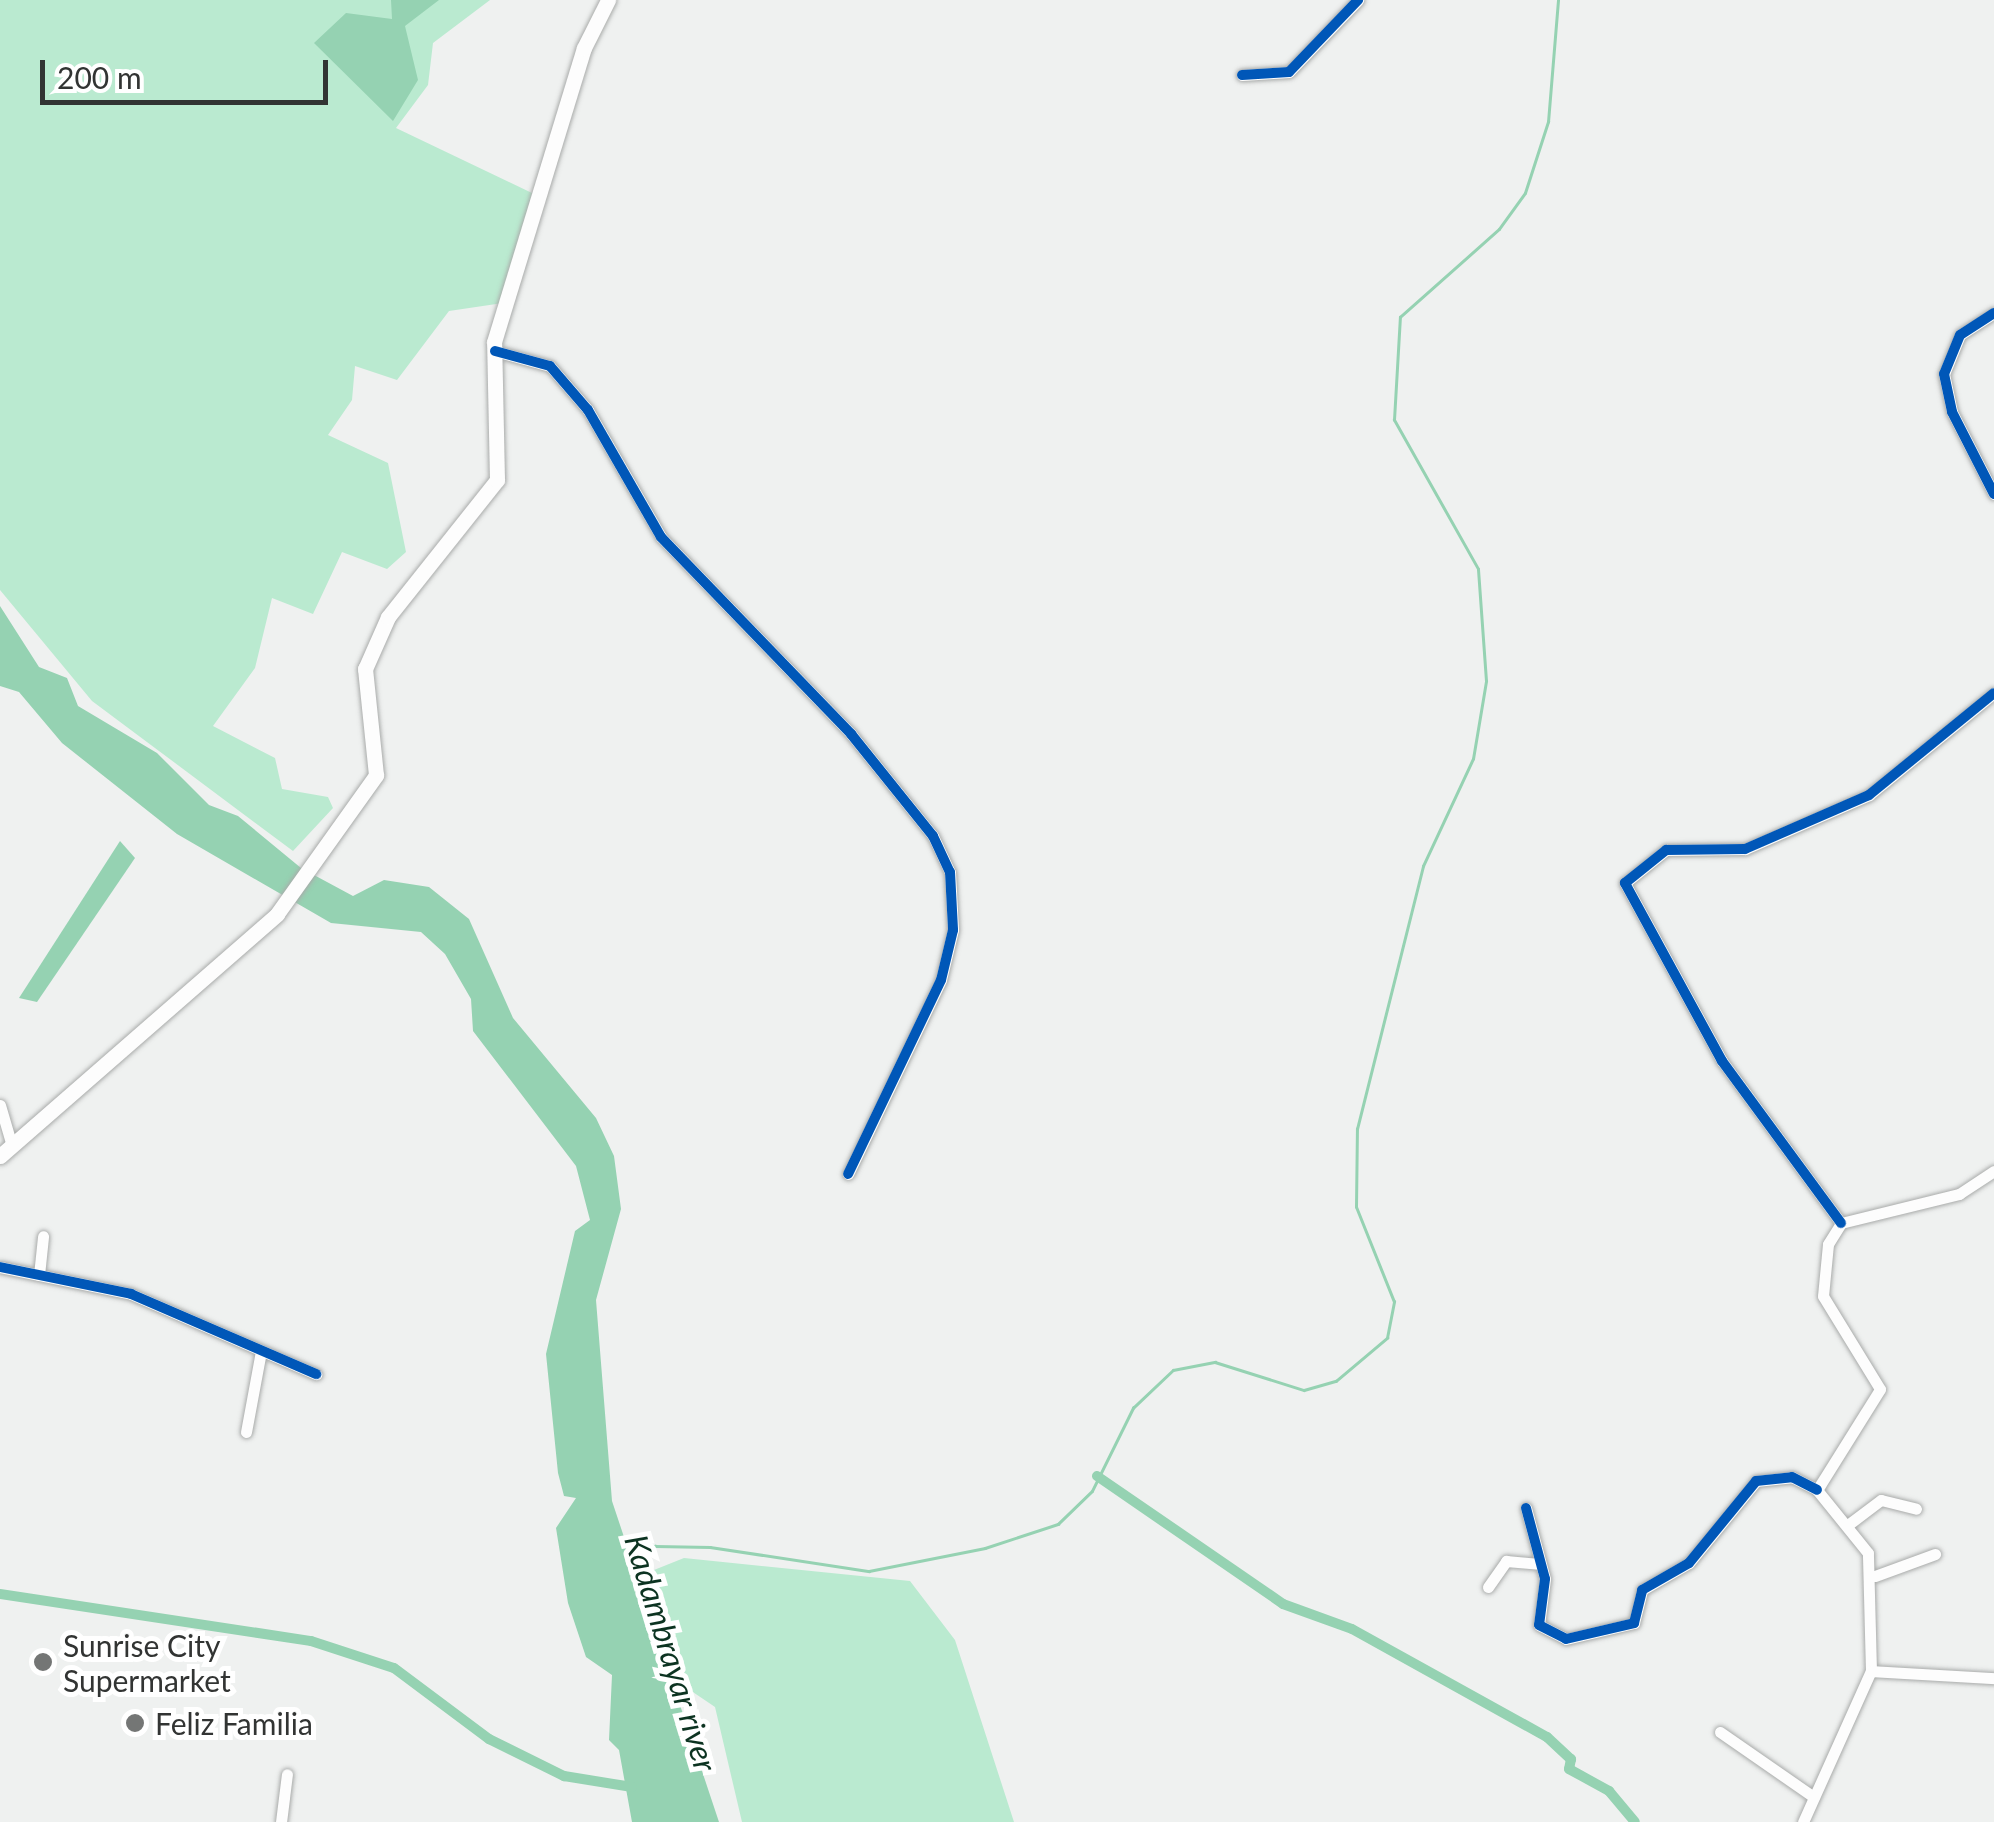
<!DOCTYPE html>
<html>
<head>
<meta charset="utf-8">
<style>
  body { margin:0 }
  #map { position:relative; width:1994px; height:1822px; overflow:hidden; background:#eff1f0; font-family:Lato,sans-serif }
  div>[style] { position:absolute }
  .green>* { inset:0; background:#baead0 }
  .water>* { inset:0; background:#95d2b2 }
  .stream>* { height:2.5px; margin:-1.25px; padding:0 1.25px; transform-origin:1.25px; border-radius:1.25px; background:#95d2b2 }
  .canal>* { height:10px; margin:-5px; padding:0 5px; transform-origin:5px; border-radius:5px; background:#95d2b2 }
  .roads { filter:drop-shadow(0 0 2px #a9abaa) drop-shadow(0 0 2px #a9abaa) }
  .minor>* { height:11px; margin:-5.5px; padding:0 5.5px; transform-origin:5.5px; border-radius:5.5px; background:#fdfdfd }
  .major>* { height:15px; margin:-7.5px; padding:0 7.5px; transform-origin:7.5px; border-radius:7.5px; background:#fdfdfd }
  .cycleway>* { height:10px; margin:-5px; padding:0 5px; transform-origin:5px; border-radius:5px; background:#0057b8 }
  .dots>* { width:28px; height:28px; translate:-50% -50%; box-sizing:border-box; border:5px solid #fff; border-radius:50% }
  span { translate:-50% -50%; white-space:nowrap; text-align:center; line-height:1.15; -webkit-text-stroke:10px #fff; paint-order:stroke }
  .poi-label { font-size:30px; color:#323433 }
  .left { translate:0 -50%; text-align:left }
  .water-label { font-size:32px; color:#0c3321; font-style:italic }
  .scale { position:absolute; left:40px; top:60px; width:288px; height:45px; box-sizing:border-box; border:5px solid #323433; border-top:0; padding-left:12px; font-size:30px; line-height:35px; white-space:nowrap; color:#323433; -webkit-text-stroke:8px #fff; paint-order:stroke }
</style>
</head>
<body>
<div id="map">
  <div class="green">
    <div style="clip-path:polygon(0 0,490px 0,433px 43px,428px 85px,396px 128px,532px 193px,503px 303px,449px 311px,397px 380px,355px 366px,352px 400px,328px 435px,388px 463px,406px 552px,387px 569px,342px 552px,313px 614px,272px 598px,255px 668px,213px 726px,275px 758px,282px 789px,328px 797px,333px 808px,293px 851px,92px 701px,0 590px)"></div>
    <div style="clip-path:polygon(684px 1558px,910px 1581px,955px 1640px,1014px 1822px,742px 1822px,715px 1707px,681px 1684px,651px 1612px,654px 1570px)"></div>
  </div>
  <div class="water">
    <div style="clip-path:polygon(391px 0,439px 0,405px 26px,418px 80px,393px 121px,314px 43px,346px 13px,392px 19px)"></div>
    <div style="clip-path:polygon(0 606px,39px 667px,67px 678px,78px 706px,157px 753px,209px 805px,238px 816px,301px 868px,353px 896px,384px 880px,429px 887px,469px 919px,513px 1018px,596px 1118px,614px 1156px,621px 1209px,596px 1300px,612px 1501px,719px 1822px,632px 1822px,619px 1750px,609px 1740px,612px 1675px,586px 1657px,568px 1603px,556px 1528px,576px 1498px,564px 1496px,558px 1473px,546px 1354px,575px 1231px,590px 1220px,576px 1166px,473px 1031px,471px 999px,445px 954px,421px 932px,331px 923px,177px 834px,62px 743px,19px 692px,0 686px)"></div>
    <div style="clip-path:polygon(120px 841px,135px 858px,37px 1002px,19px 998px)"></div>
  </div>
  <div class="stream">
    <div style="left:631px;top:1556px;width:26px;rotate:-23deg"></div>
    <div style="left:655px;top:1546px;width:55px;rotate:1deg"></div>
    <div style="left:710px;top:1547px;width:161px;rotate:8.6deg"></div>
    <div style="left:869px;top:1571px;width:118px;rotate:-11.2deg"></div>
    <div style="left:985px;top:1548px;width:77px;rotate:-18.2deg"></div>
    <div style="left:1058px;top:1524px;width:47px;rotate:-44.1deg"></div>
    <div style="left:1092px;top:1491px;width:93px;rotate:-63.7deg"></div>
    <div style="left:1133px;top:1408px;width:55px;rotate:-43.5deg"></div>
    <div style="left:1173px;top:1370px;width:43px;rotate:-10.8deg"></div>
    <div style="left:1215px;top:1362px;width:93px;rotate:17.5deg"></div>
    <div style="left:1304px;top:1390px;width:33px;rotate:-16deg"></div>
    <div style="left:1336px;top:1381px;width:67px;rotate:-40.1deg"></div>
    <div style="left:1387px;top:1338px;width:37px;rotate:-79deg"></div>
    <div style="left:1394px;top:1302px;width:102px;rotate:-111.8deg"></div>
    <div style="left:1356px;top:1207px;width:78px;rotate:-89.3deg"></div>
    <div style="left:1357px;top:1129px;width:271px;rotate:-75.9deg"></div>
    <div style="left:1423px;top:866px;width:118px;rotate:-65deg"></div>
    <div style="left:1473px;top:759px;width:79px;rotate:-80.5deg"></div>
    <div style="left:1486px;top:681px;width:112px;rotate:-94.1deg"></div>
    <div style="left:1478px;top:569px;width:171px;rotate:-119.4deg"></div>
    <div style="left:1394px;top:420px;width:103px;rotate:-86.7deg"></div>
    <div style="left:1400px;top:317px;width:132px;rotate:-41.6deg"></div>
    <div style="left:1499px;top:229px;width:44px;rotate:-54.2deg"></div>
    <div style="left:1525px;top:193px;width:75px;rotate:-72.1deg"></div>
    <div style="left:1548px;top:122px;width:122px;rotate:-85.3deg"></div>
  </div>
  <div class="canal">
    <div style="left:1097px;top:1476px;width:226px;rotate:34.5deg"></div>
    <div style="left:1283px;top:1604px;width:73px;rotate:19.9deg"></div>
    <div style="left:1352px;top:1629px;width:223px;rotate:29deg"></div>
    <div style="left:1547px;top:1737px;width:33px;rotate:43deg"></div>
    <div style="left:1571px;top:1759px;width:10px;rotate:101deg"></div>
    <div style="left:1569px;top:1769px;width:46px;rotate:28.8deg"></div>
    <div style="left:1609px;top:1791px;width:40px;rotate:50deg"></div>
    <div style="left:0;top:1594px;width:315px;rotate:8.6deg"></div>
    <div style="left:311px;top:1641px;width:87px;rotate:18deg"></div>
    <div style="left:394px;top:1668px;width:119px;rotate:36.8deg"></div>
    <div style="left:489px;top:1739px;width:84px;rotate:26.3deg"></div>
    <div style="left:564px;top:1776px;width:69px;rotate:9.2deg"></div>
  </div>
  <div class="roads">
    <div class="minor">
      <div style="left:1242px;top:75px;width:47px;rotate:-3.7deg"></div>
      <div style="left:1289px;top:72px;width:100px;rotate:-46.2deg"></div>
      <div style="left:1994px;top:313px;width:40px;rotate:147.1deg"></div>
      <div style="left:1960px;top:335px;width:42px;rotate:112.3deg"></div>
      <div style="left:1944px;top:374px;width:39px;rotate:78deg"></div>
      <div style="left:1952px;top:412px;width:92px;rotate:62.9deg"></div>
      <div style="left:495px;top:351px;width:57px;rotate:15.3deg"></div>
      <div style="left:550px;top:366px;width:58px;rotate:49.2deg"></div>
      <div style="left:588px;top:410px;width:146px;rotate:60.1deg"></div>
      <div style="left:661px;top:537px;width:274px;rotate:46deg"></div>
      <div style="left:851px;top:734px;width:131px;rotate:51.2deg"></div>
      <div style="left:933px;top:836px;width:40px;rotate:65deg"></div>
      <div style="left:950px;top:872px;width:58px;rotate:87deg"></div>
      <div style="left:953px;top:930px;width:51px;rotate:103.5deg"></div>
      <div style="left:941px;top:980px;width:215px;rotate:115.6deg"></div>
      <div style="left:0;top:1105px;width:43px;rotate:73.7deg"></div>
      <div style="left:1841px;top:1223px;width:201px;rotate:-126.3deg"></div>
      <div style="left:1722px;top:1061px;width:203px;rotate:-118.6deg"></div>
      <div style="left:1625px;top:883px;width:53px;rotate:-38.8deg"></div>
      <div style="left:1666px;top:850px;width:79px;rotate:-0.7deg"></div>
      <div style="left:1745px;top:849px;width:135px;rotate:-23.5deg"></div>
      <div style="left:1869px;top:795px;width:161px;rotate:-39.2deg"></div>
      <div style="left:0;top:1267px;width:134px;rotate:11.6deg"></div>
      <div style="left:131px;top:1294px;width:202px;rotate:23.4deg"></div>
      <div style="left:39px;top:1275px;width:39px;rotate:-84deg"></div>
      <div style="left:246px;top:1432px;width:82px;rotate:-79.5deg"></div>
      <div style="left:1526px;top:1508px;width:73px;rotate:75deg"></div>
      <div style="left:1545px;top:1579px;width:46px;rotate:97.4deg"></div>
      <div style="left:1539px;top:1625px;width:30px;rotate:27deg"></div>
      <div style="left:1566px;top:1639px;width:70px;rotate:-13.2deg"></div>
      <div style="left:1634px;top:1623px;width:34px;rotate:-76deg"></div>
      <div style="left:1642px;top:1590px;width:54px;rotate:-29.9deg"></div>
      <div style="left:1689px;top:1563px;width:106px;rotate:-50.7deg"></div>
      <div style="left:1756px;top:1481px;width:36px;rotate:-6deg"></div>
      <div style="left:1792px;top:1477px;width:28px;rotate:27deg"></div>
      <div style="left:1849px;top:1524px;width:40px;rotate:-37deg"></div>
      <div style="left:1881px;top:1500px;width:36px;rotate:14deg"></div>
      <div style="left:1875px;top:1576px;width:64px;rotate:-20.1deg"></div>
      <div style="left:1488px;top:1587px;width:32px;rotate:-55deg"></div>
      <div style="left:1506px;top:1561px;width:33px;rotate:5deg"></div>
      <div style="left:1871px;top:1671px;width:118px;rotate:-91.5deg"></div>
      <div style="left:1868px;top:1553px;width:81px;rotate:-129deg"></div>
      <div style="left:1817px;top:1490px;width:119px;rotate:-58deg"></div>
      <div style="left:1880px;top:1389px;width:109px;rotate:-121.5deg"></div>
      <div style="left:1823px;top:1296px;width:52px;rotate:-84.5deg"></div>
      <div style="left:1828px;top:1244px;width:25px;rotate:-58deg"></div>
      <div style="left:1841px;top:1223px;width:122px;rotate:-13.8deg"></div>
      <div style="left:1959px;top:1194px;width:42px;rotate:-33.3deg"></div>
      <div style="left:1720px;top:1732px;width:114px;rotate:34.7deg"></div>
      <div style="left:281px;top:1822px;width:48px;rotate:-82.9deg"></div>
      <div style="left:1803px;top:1822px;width:166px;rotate:-65.8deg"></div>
      <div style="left:1871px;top:1671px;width:123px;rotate:3.3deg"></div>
    </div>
    <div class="major">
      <div style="left:0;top:1156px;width:368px;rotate:-41.1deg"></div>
      <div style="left:277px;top:914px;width:171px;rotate:-54.5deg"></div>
      <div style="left:376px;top:775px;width:107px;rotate:-95.9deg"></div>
      <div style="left:365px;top:669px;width:57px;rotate:-66.1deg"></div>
      <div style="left:388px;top:617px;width:175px;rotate:-51.5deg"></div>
      <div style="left:497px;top:480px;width:138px;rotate:-91.2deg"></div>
      <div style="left:494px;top:342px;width:307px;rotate:-73deg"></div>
      <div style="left:584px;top:48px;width:54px;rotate:-63.4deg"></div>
    </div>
  </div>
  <div class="cycleway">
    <div style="left:1242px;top:75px;width:47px;rotate:-3.7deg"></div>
    <div style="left:1289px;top:72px;width:100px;rotate:-46.2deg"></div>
    <div style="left:1994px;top:313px;width:40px;rotate:147.1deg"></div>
    <div style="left:1960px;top:335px;width:42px;rotate:112.3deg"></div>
    <div style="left:1944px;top:374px;width:39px;rotate:78deg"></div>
    <div style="left:1952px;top:412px;width:92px;rotate:62.9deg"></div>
    <div style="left:495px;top:351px;width:57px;rotate:15.3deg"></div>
    <div style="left:550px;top:366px;width:58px;rotate:49.2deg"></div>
    <div style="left:588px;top:410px;width:146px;rotate:60.1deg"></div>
    <div style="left:661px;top:537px;width:274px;rotate:46deg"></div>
    <div style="left:851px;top:734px;width:131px;rotate:51.2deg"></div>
    <div style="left:933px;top:836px;width:40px;rotate:65deg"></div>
    <div style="left:950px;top:872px;width:58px;rotate:87deg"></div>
    <div style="left:953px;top:930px;width:51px;rotate:103.5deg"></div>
    <div style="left:941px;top:980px;width:215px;rotate:115.6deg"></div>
    <div style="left:1841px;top:1223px;width:201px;rotate:-126.3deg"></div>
    <div style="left:1722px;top:1061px;width:203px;rotate:-118.6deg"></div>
    <div style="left:1625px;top:883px;width:53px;rotate:-38.8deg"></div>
    <div style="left:1666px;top:850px;width:79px;rotate:-0.7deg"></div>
    <div style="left:1745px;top:849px;width:135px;rotate:-23.5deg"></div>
    <div style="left:1869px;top:795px;width:161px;rotate:-39.2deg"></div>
    <div style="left:0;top:1267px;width:134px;rotate:11.6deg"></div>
    <div style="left:131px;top:1294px;width:202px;rotate:23.4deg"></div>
    <div style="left:1526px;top:1508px;width:73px;rotate:75deg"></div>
    <div style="left:1545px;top:1579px;width:46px;rotate:97.4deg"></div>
    <div style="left:1539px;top:1625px;width:30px;rotate:27deg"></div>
    <div style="left:1566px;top:1639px;width:70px;rotate:-13.2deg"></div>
    <div style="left:1634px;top:1623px;width:34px;rotate:-76deg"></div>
    <div style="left:1642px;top:1590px;width:54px;rotate:-29.9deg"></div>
    <div style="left:1689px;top:1563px;width:106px;rotate:-50.7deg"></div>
    <div style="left:1756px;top:1481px;width:36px;rotate:-6deg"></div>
    <div style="left:1792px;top:1477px;width:28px;rotate:27deg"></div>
  </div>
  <div class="dots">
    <div style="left:43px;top:1662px;background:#747675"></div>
    <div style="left:135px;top:1723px;background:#747675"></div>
  </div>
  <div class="poi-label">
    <span class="left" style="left:63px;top:1662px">Sunrise City<br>Supermarket</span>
    <span class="left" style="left:155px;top:1723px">Feliz Familia</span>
  </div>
  <div class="water-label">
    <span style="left:671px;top:1653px;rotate:73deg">Kadambrayar river</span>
  </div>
  <div class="scale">200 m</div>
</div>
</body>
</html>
